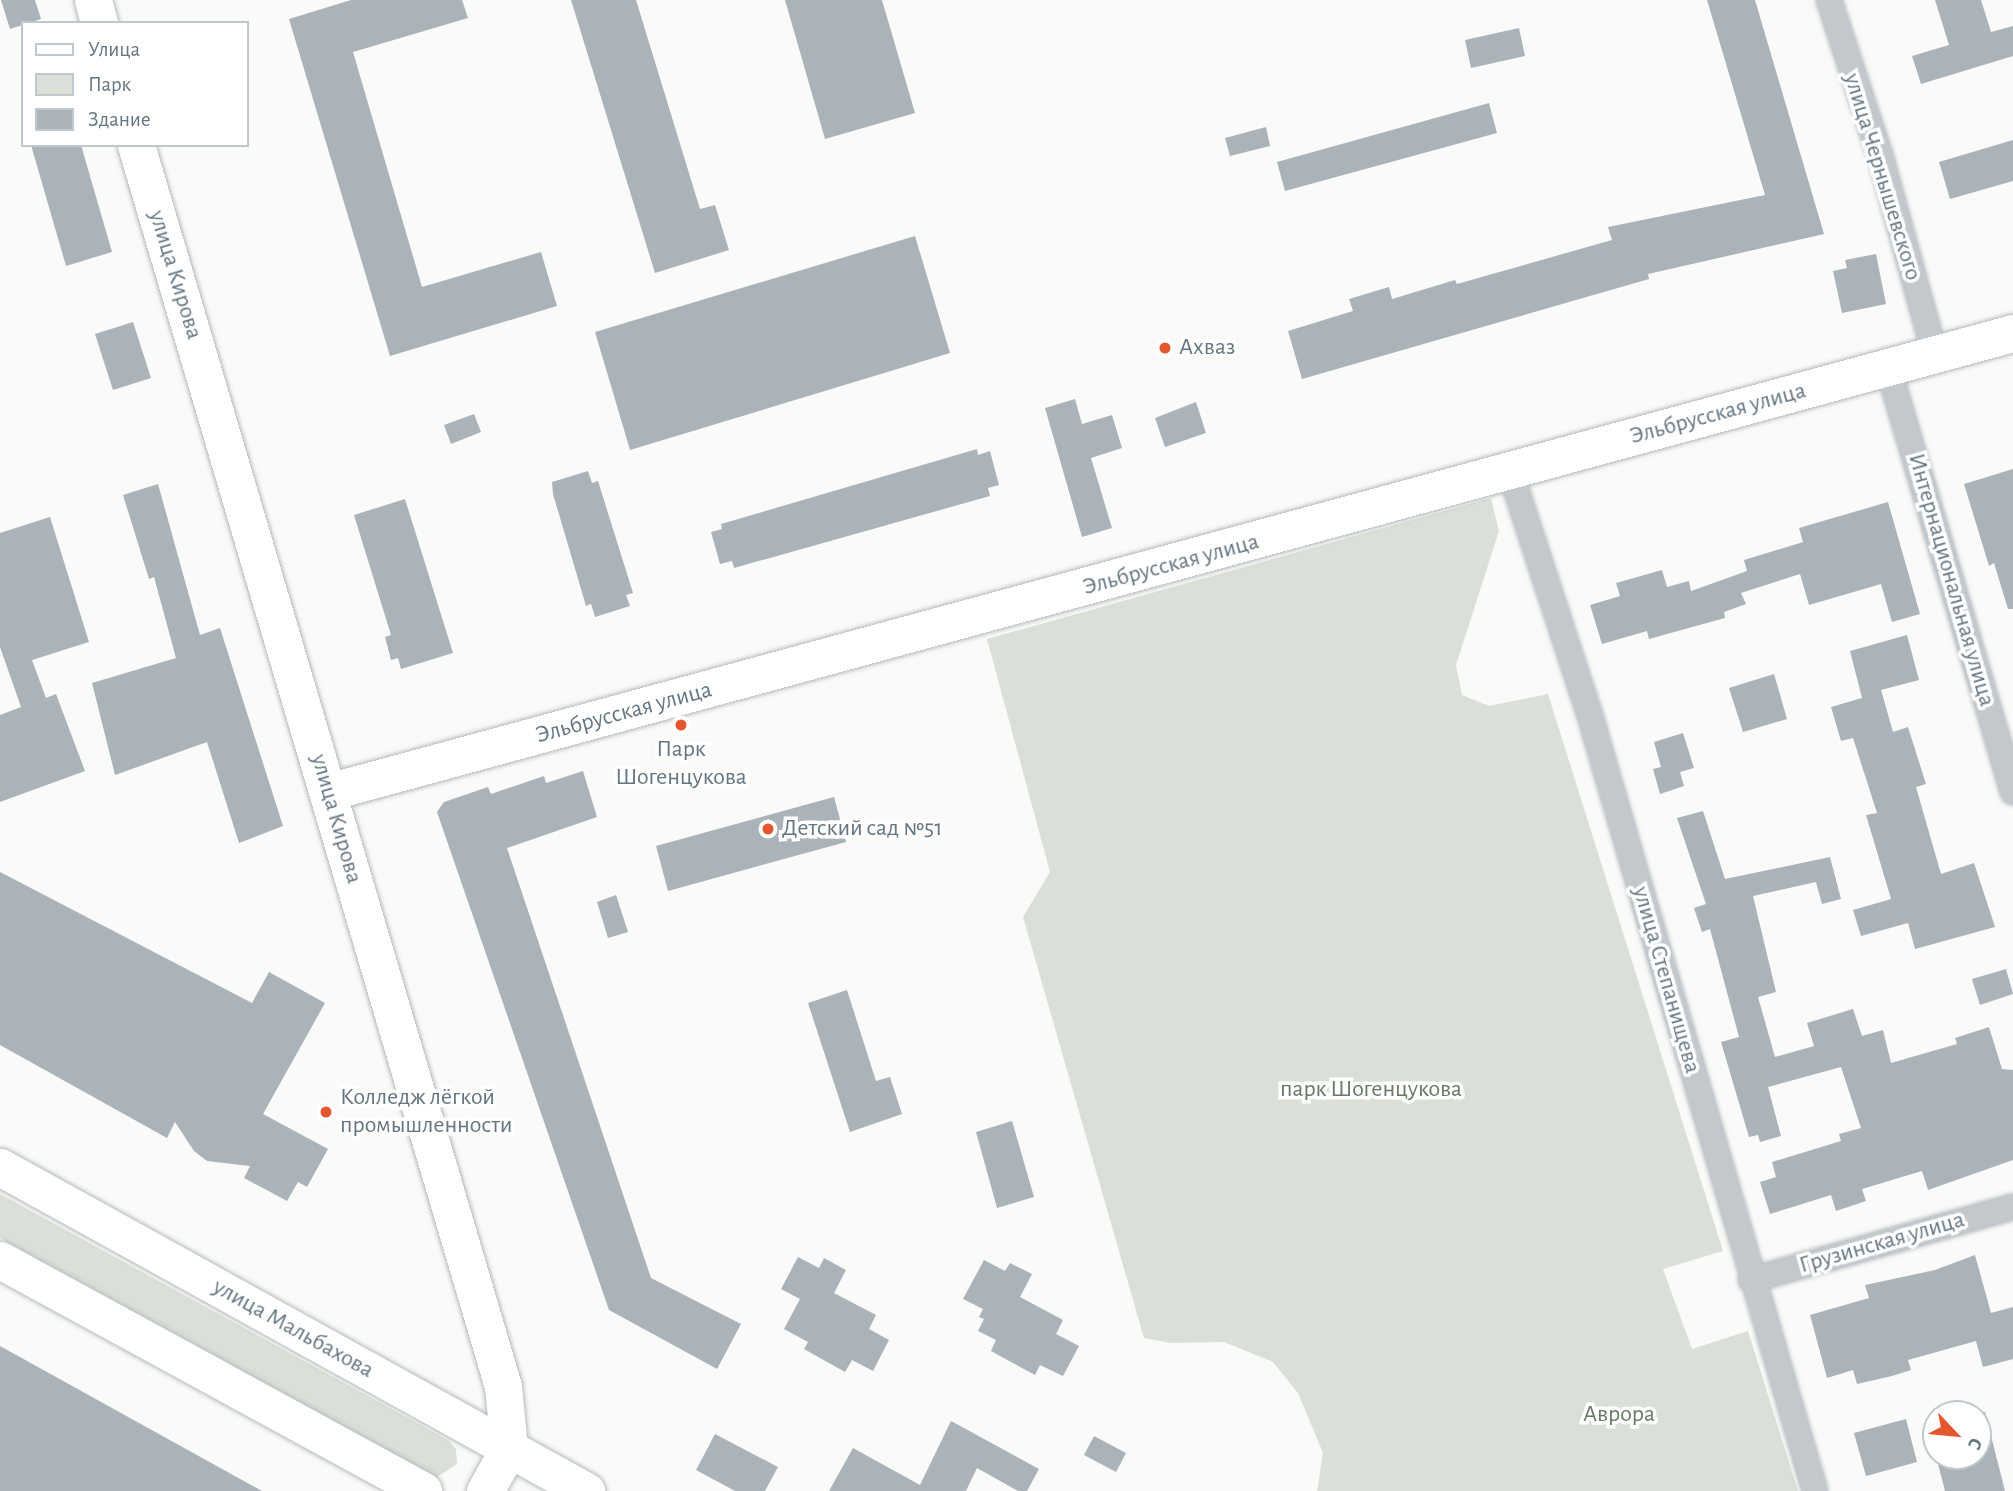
<!DOCTYPE html>
<html>
<head>
<meta charset="utf-8">
<style>
  body { margin:0 }
  #map { position:relative; width:2013px; height:1491px; overflow:hidden; background:#fafaf8; font-family:"Alegreya Sans",sans-serif }
  div>[style] { position:absolute }
  .green>* { inset:0; background:#dadfd7 }
  .building>* { inset:0; background:#aab3b9 }
  .roads { filter:drop-shadow(0 0 2px #b3babf) drop-shadow(0 0 2px #b3babf) }
  .street>* { height:24px; margin:-12px; padding:0 12px; transform-origin:12px; border-radius:12px; background:#c3c8cc }
  .secondary>* { height:37px; margin:-18.5px; padding:0 18.5px; transform-origin:18.5px; border-radius:18.5px; background:#fff }
  .dots>* { width:19px; height:19px; translate:-50% -50%; box-sizing:border-box; border:4px solid #fff; border-radius:50% }
  span { translate:-50% -50%; white-space:nowrap; text-align:center; line-height:1.15; -webkit-text-stroke:7px #fff; paint-order:stroke }
  .street-label { font-size:24px; color:#657683 }
  .poi-label { font-size:24px; color:#657683 }
  .left { translate:0 -50%; text-align:left }
  .park-label { font-size:24px; color:#687a64 }
  .legend { position:absolute; left:21px; top:21px; width:228px; height:126px; box-sizing:border-box; background:#fff; border:2px solid #c1c8cd; margin:0; padding:9px 12px; list-style:none; font-size:21px; color:#657683 }
  .legend li { display:flex; align-items:center; gap:14px; height:35px }
  .legend b { width:35px; border:2px solid #c1c8cd }
  .north { position:absolute; left:1922px; top:1400px; width:70px; height:70px; box-sizing:border-box; background:#fff; border:2px solid #c1c8cd; border-radius:50%; rotate:116deg; font-size:19px; font-weight:700; line-height:28px; text-align:center; color:#657683 }
  .north::after { content:''; display:block; margin:auto; width:24px; height:32px; background:#e4572e; clip-path:polygon(50% 0,100% 100%,50% 72%,0 100%) }
</style>
</head>
<body>
<div id="map">
  <div class="green">
    <div style="clip-path:polygon(1491px 498px,1499px 531px,1456px 665px,1462px 695px,1489px 706px,1548px 694px,1723px 1251px,1663px 1269px,1692px 1349px,1748px 1331px,1798px 1491px,1317px 1491px,1323px 1453px,1298px 1393px,1273px 1362px,1224px 1342px,1171px 1343px,1144px 1338px,1023px 917px,1050px 872px,987px 639px)"></div>
    <div style="clip-path:polygon(0 1194px,448px 1440px,456px 1449px,457px 1464px,437px 1477px,0 1238px)"></div>
  </div>
  <div class="building">
    <div style="clip-path:polygon(1px 0,35px 0,41px 19px,10px 29px)"></div>
    <div style="clip-path:polygon(351px 0,462px 0,468px 18px,353px 52px,422px 287px,541px 252px,557px 306px,390px 356px,289px 19px)"></div>
    <div style="clip-path:polygon(571px 0,636px 0,700px 209px,715px 205px,729px 250px,655px 273px)"></div>
    <div style="clip-path:polygon(785px 0,882px 0,915px 113px,825px 139px)"></div>
    <div style="clip-path:polygon(1707px 0,1755px 0,1824px 234px,1648px 274px,1649px 279px,1302px 379px,1288px 331px,1353px 311px,1349px 299px,1389px 287px,1392px 299px,1455px 280px,1457px 284px,1612px 240px,1608px 227px,1765px 195px)"></div>
    <div style="clip-path:polygon(1935px 0,1981px 0,1991px 32px,2013px 26px,2013px 56px,1921px 84px,1912px 56px,1949px 45px)"></div>
    <div style="clip-path:polygon(1519px 28px,1525px 56px,1471px 68px,1465px 40px)"></div>
    <div style="clip-path:polygon(1489px 103px,1497px 133px,1285px 191px,1277px 162px)"></div>
    <div style="clip-path:polygon(1266px 127px,1270px 146px,1230px 156px,1225px 138px)"></div>
    <div style="clip-path:polygon(2013px 140px,2013px 181px,1950px 199px,1939px 162px)"></div>
    <div style="clip-path:polygon(31px 145px,81px 145px,112px 252px,66px 266px)"></div>
    <div style="clip-path:polygon(915px 236px,950px 353px,630px 450px,595px 332px)"></div>
    <div style="clip-path:polygon(1876px 254px,1886px 304px,1842px 313px,1833px 271px,1847px 268px,1845px 260px)"></div>
    <div style="clip-path:polygon(133px 322px,151px 378px,113px 390px,95px 334px)"></div>
    <div style="clip-path:polygon(1075px 399px,1082px 424px,1112px 415px,1122px 448px,1091px 458px,1112px 528px,1082px 537px,1045px 408px)"></div>
    <div style="clip-path:polygon(1196px 402px,1206px 433px,1165px 447px,1155px 418px)"></div>
    <div style="clip-path:polygon(474px 414px,481px 432px,451px 444px,444px 425px)"></div>
    <div style="clip-path:polygon(977px 449px,978px 455px,990px 451px,999px 485px,988px 488px,990px 496px,734px 568px,732px 561px,720px 564px,711px 532px,722px 529px,721px 524px)"></div>
    <div style="clip-path:polygon(2013px 469px,2013px 609px,2008px 609px,1994px 563px,1989px 566px,1964px 484px)"></div>
    <div style="clip-path:polygon(588px 471px,592px 483px,598px 481px,633px 593px,626px 595px,630px 606px,595px 617px,591px 604px,586px 606px,553px 494px,552px 482px)"></div>
    <div style="clip-path:polygon(158px 484px,200px 635px,220px 628px,283px 826px,239px 843px,207px 742px,115px 775px,92px 683px,176px 658px,154px 577px,149px 579px,123px 495px)"></div>
    <div style="clip-path:polygon(405px 499px,453px 653px,401px 669px,398px 658px,391px 660px,385px 637px,391px 635px,354px 515px)"></div>
    <div style="clip-path:polygon(1888px 502px,1920px 614px,1892px 622px,1881px 584px,1809px 605px,1800px 574px,1741px 593px,1746px 604px,1724px 612px,1725px 618px,1649px 639px,1647px 631px,1602px 644px,1590px 605px,1620px 596px,1616px 583px,1662px 570px,1667px 587px,1689px 581px,1691px 591px,1747px 571px,1744px 560px,1803px 542px,1799px 528px)"></div>
    <div style="clip-path:polygon(50px 517px,89px 642px,32px 660px,46px 698px,56px 694px,85px 771px,0 802px,0 715px,21px 707px,0 647px,0 533px)"></div>
    <div style="clip-path:polygon(1907px 635px,1919px 680px,1881px 690px,1893px 732px,1908px 727px,1926px 784px,1916px 787px,1941px 874px,1974px 863px,1995px 927px,1915px 949px,1908px 923px,1861px 936px,1853px 910px,1891px 899px,1866px 815px,1877px 813px,1853px 738px,1841px 741px,1831px 707px,1862px 698px,1850px 651px)"></div>
    <div style="clip-path:polygon(1774px 674px,1787px 719px,1743px 732px,1729px 688px)"></div>
    <div style="clip-path:polygon(1683px 733px,1694px 768px,1680px 772px,1684px 786px,1660px 794px,1653px 769px,1661px 767px,1654px 742px)"></div>
    <div style="clip-path:polygon(583px 771px,597px 817px,507px 848px,651px 1278px,741px 1324px,717px 1369px,609px 1310px,437px 812px,444px 802px,488px 787px,491px 794px,544px 776px,546px 783px)"></div>
    <div style="clip-path:polygon(834px 797px,846px 842px,668px 891px,656px 846px)"></div>
    <div style="clip-path:polygon(1703px 811px,1725px 879px,1830px 857px,1841px 899px,1822px 904px,1816px 882px,1753px 896px,1776px 992px,1758px 997px,1775px 1057px,1814px 1046px,1807px 1023px,1853px 1009px,1862px 1036px,1883px 1030px,1891px 1063px,1957px 1044px,1955px 1038px,1989px 1027px,2002px 1069px,2013px 1070px,2013px 1160px,1928px 1190px,1922px 1171px,1862px 1189px,1866px 1201px,1836px 1211px,1831px 1195px,1770px 1214px,1760px 1182px,1776px 1177px,1772px 1162px,1841px 1141px,1839px 1134px,1861px 1128px,1841px 1067px,1768px 1087px,1781px 1136px,1760px 1142px,1758px 1135px,1749px 1137px,1721px 1042px,1739px 1037px,1710px 929px,1702px 932px,1694px 908px,1706px 904px,1677px 818px)"></div>
    <div style="clip-path:polygon(0 872px,252px 1003px,269px 972px,325px 1003px,263px 1114px,328px 1149px,307px 1187px,298px 1182px,287px 1201px,244px 1178px,250px 1166px,207px 1161px,194px 1151px,175px 1122px,167px 1138px,0 1045px)"></div>
    <div style="clip-path:polygon(616px 895px,628px 932px,608px 938px,597px 902px)"></div>
    <div style="clip-path:polygon(2006px 969px,2013px 994px,1980px 1005px,1972px 979px)"></div>
    <div style="clip-path:polygon(847px 990px,876px 1081px,890px 1077px,902px 1114px,850px 1132px,808px 1003px)"></div>
    <div style="clip-path:polygon(1012px 1121px,1034px 1197px,997px 1208px,976px 1132px)"></div>
    <div style="clip-path:polygon(1975px 1255px,1991px 1313px,2013px 1307px,2013px 1359px,1983px 1367px,1976px 1341px,1908px 1360px,1911px 1370px,1892px 1376px,1857px 1384px,1853px 1370px,1827px 1378px,1810px 1315px,1869px 1298px,1865px 1285px,1935px 1270px)"></div>
    <div style="clip-path:polygon(798px 1257px,819px 1268px,824px 1258px,846px 1270px,834px 1293px,876px 1315px,869px 1329px,889px 1340px,873px 1371px,852px 1360px,845px 1372px,804px 1349px,808px 1342px,784px 1329px,800px 1299px,781px 1289px)"></div>
    <div style="clip-path:polygon(984px 1260px,1005px 1271px,1010px 1263px,1032px 1274px,1020px 1297px,1063px 1320px,1056px 1334px,1079px 1346px,1063px 1376px,1040px 1365px,1035px 1375px,991px 1351px,996px 1340px,978px 1331px,984px 1319px,979px 1317px,983px 1309px,963px 1299px)"></div>
    <div style="clip-path:polygon(0 1346px,262px 1491px,0 1491px)"></div>
    <div style="clip-path:polygon(1978px 1412px,1985px 1412px,2005px 1491px,1945px 1491px,1936px 1456px,1978px 1456px)"></div>
    <div style="clip-path:polygon(1906px 1419px,1917px 1462px,1866px 1476px,1854px 1433px)"></div>
    <div style="clip-path:polygon(951px 1421px,1039px 1469px,1027px 1491px,1018px 1491px,977px 1468px,966px 1491px,829px 1491px,853px 1448px,920px 1485px)"></div>
    <div style="clip-path:polygon(715px 1434px,778px 1467px,765px 1491px,735px 1491px,696px 1470px)"></div>
    <div style="clip-path:polygon(1094px 1436px,1126px 1453px,1116px 1472px,1084px 1455px)"></div>
  </div>
  <div class="roads">
    <div class="street">
      <div style="left:1829px;top:0;width:163px;rotate:71.8deg"></div>
      <div style="left:1880px;top:155px;width:206px;rotate:74.6deg"></div>
      <div style="left:1888px;top:367px;width:443px;rotate:73.6deg"></div>
      <div style="left:1510px;top:471px;width:254px;rotate:71.9deg"></div>
      <div style="left:1589px;top:712px;width:811px;rotate:73.82deg"></div>
      <div style="left:1751px;top:1280px;width:272px;rotate:-15.6deg"></div>
    </div>
    <div class="secondary">
      <div style="left:93px;top:0;width:24px;rotate:75deg"></div>
      <div style="left:136px;top:145px;width:1294px;rotate:73.53deg"></div>
      <div style="left:503px;top:1386px;width:62px;rotate:84.5deg"></div>
      <div style="left:509px;top:1448px;width:49px;rotate:119.2deg"></div>
      <div style="left:328px;top:792px;width:1746px;rotate:-15.24deg"></div>
      <div style="left:0;top:1167px;width:670px;rotate:28.94deg"></div>
      <div style="left:0;top:1260px;width:482px;rotate:28.6deg"></div>
    </div>
  </div>
  <div class="dots">
    <div style="left:1165px;top:348px;background:#e4572e"></div>
    <div style="left:681px;top:725px;background:#e4572e"></div>
    <div style="left:768px;top:829px;background:#e4572e"></div>
    <div style="left:326px;top:1112px;background:#e4572e"></div>
  </div>
  <div class="street-label">
    <span style="left:1882px;top:177px;rotate:73deg">улица Чернышевского</span>
    <span style="left:175px;top:275px;rotate:73deg">улица Кирова</span>
    <span style="left:1718px;top:414px;rotate:-15deg">Эльбрусская улица</span>
    <span style="left:1171px;top:565px;rotate:-15deg">Эльбрусская улица</span>
    <span style="left:1951px;top:580px;rotate:74deg">Интернациональная улица</span>
    <span style="left:624px;top:713px;rotate:-15deg">Эльбрусская улица</span>
    <span style="left:336px;top:819px;rotate:74deg">улица Кирова</span>
    <span style="left:1666px;top:980px;rotate:74deg">улица Степанищева</span>
    <span style="left:1882px;top:1243px;rotate:-16deg">Грузинская улица</span>
    <span style="left:293px;top:1329px;rotate:29deg">улица Мальбахова</span>
  </div>
  <div class="poi-label">
    <span class="left" style="left:1179px;top:348px">Ахваз</span>
    <span style="left:681px;top:764px">Парк<br>Шогенцукова</span>
    <span class="left" style="left:782px;top:829px">Детский сад №51</span>
    <span class="left" style="left:340px;top:1112px">Колледж лёгкой<br>промышленности</span>
  </div>
  <div class="park-label">
    <span style="left:1371px;top:1090px">парк Шогенцукова</span>
    <span style="left:1619px;top:1415px">Аврора</span>
  </div>
  <ul class="legend">
  <li><b style="height:9px;background:#fff"></b>Улица</li>
  <li><b style="height:19px;background:#dadfd7"></b>Парк</li>
  <li><b style="height:19px;background:#aab3b9"></b>Здание</li>
  </ul>
  <div class="north">С</div>
</div>
</body>
</html>
